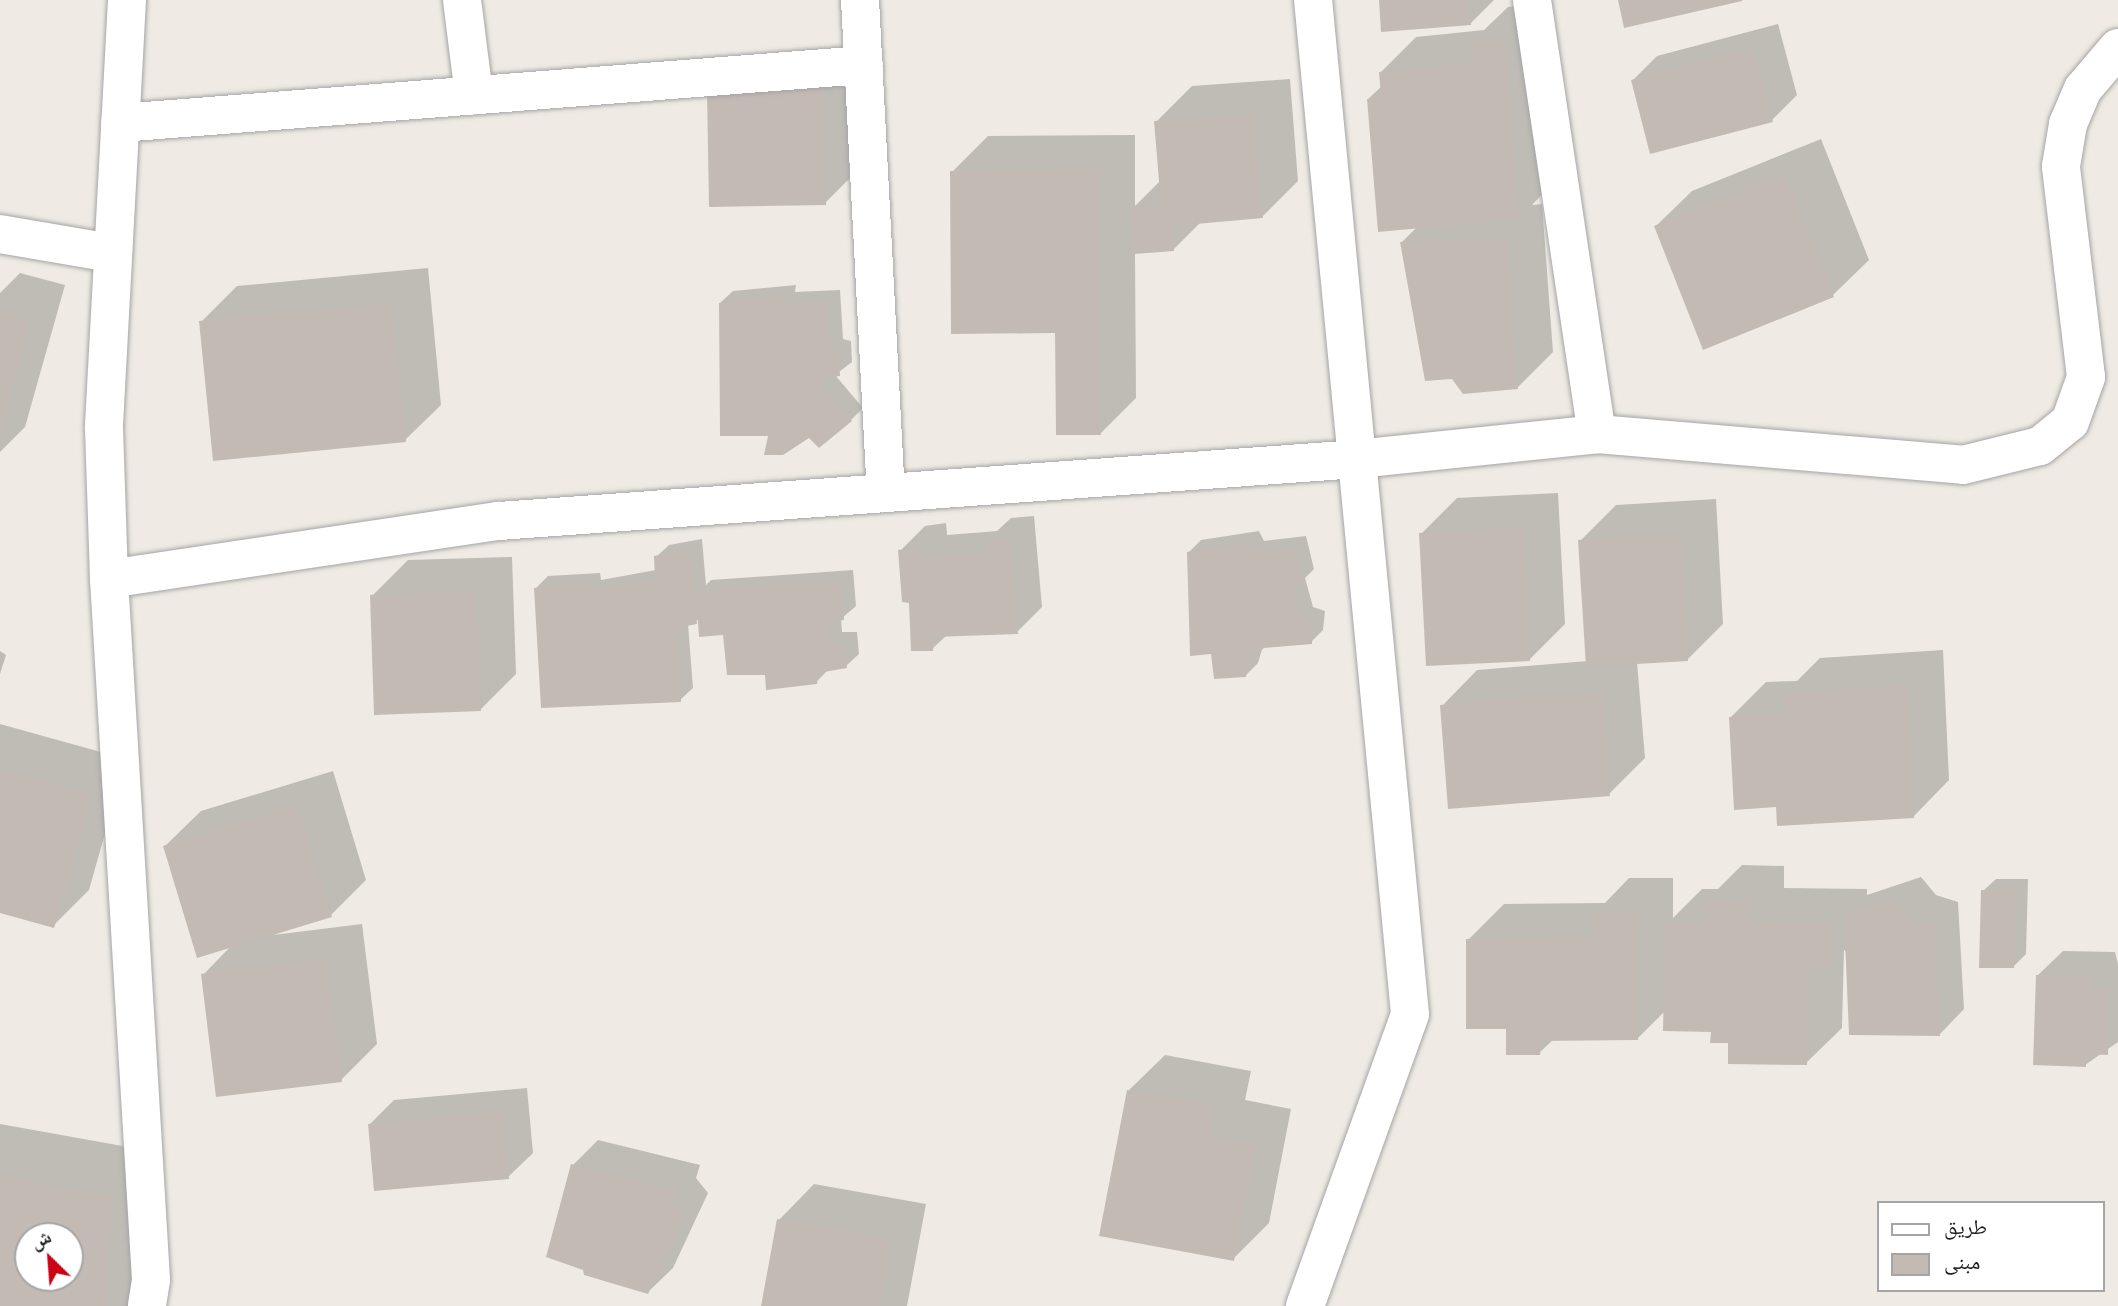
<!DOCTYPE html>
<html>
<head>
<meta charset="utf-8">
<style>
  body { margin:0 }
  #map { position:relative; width:2118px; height:1306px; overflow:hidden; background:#efebe4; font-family:"Fira Sans Condensed","Noto Naskh Arabic",sans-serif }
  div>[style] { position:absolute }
  .shadow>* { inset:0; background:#0003 }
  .building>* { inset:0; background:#c4bab4 }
  .roads { filter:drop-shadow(0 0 2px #a5a5a5) drop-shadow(0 0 2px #a5a5a5) }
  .street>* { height:38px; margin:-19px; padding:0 19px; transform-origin:19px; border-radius:19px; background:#fff }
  span { translate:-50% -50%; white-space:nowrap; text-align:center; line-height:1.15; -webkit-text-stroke:5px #fff; paint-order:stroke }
  .legend { position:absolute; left:1877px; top:1201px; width:228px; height:91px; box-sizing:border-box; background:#fff; border:2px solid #a5a5a5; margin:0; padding:9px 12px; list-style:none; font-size:21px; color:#1e1e1e }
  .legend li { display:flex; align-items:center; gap:14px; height:35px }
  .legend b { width:35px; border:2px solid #a5a5a5 }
  .north { position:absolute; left:14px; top:1222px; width:70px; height:70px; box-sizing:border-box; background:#fff; border:2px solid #a5a5a5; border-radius:50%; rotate:335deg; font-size:19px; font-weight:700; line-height:28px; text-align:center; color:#1e1e1e }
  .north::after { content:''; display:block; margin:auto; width:24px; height:32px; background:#cb0214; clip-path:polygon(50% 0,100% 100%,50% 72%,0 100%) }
</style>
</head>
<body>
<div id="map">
  <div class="shadow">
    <div style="clip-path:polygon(1380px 0,1494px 0,1471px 23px)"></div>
    <div style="clip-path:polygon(1540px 4px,1555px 181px,1532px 205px,1542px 204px,1553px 352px,1517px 388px,1402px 242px,1418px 226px,1368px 99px,1382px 86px,1381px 72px,1416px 37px,1484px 30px,1508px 7px)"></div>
    <div style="clip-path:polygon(1778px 24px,1797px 95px,1772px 120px,1633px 80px,1657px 56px)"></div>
    <div style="clip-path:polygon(859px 53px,861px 167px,825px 203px,744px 56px)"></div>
    <div style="clip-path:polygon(1290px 79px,1298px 181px,1262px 217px,1201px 222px,1174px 249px,1135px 252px,1136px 398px,1100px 434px,1057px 331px,952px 172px,988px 136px,1135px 135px,1135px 206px,1161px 180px,1156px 122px,1192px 86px)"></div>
    <div style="clip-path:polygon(1821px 139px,1869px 260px,1833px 295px,1656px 226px,1692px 191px)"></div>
    <div style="clip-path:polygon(428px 268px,441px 405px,405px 440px,201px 322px,237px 286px)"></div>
    <div style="clip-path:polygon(20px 273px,65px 285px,25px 427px,0 452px,0 293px)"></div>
    <div style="clip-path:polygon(796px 285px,795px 292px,840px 290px,843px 339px,851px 341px,852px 362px,835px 375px,863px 408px,851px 420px,809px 435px,770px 434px,720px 303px,733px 291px)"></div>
    <div style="clip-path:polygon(1558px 493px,1565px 624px,1529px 660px,1421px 534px,1457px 498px)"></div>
    <div style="clip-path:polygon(1716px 499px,1723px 624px,1688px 659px,1637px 662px,1645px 758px,1609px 794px,1442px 706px,1477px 670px,1588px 661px,1580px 541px,1616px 505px)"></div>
    <div style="clip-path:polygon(1034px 516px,1042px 607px,1017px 632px,947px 635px,932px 649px,910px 601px,900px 551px,925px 526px,946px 523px,947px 535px,997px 531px,1011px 518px)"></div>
    <div style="clip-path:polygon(1259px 531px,1264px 541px,1306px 536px,1314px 569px,1305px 578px,1313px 607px,1325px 611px,1323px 630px,1311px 642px,1263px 646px,1258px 663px,1245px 676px,1213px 652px,1188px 553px,1201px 540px)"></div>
    <div style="clip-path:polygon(702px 539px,706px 585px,711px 580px,853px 570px,856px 606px,841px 619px,842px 632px,857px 632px,859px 654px,846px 666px,829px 669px,816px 682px,766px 673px,724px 633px,700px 619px,688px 624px,693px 688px,680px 700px,536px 588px,548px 576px,600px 573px,601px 580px,656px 570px,656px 557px,669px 545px)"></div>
    <div style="clip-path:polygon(512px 557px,516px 674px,480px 710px,372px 596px,408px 560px)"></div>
    <div style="clip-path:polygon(1943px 650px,1949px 780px,1914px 816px,1778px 805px,1730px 718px,1766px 682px,1797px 681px,1820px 658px)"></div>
    <div style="clip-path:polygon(0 651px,6px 655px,0 674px)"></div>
    <div style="clip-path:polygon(0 724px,126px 759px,89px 890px,53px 926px,0 911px)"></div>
    <div style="clip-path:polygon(333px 771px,366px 880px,331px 915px,273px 935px,362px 924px,377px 1044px,341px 1080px,203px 975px,232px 945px,165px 846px,201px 811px)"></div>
    <div style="clip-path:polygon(1742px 865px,1784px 866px,1784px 888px,1867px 889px,1867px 895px,1921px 877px,1936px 895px,1958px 902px,1964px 1009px,1940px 1034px,1844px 950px,1842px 1028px,1806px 1063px,1730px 1041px,1665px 1011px,1638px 1038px,1554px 1039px,1539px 1053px,1507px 1027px,1468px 940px,1504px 904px,1605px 903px,1629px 878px,1673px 878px,1673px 918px,1702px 889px,1718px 889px)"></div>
    <div style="clip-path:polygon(1996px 879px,2028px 879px,2026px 954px,2013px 967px,1983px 891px)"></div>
    <div style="clip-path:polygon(2063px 951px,2115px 952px,2118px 964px,2118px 1042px,2085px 1065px,2038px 975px)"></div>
    <div style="clip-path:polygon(1165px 1055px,1251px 1071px,1245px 1100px,1291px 1109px,1269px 1223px,1233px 1259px,1129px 1090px)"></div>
    <div style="clip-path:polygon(527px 1088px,533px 1153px,508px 1177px,370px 1124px,394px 1100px)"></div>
    <div style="clip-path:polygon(evenodd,0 1124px,156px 1152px,149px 1306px,0 1306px,0 1124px,28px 1236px,70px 1236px,70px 1278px,28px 1278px,28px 1236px)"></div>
    <div style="clip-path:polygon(598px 1140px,700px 1165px,696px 1178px,708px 1193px,673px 1268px,648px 1292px,573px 1165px)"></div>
    <div style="clip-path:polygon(814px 1184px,926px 1204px,907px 1306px,763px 1306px,779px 1220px)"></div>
  </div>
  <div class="building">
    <div style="clip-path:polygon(1379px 0,1469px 0,1471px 25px,1381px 32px)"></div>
    <div style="clip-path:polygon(1618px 0,1742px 0,1742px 1px,1624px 28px)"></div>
    <div style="clip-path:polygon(1505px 39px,1520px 219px,1378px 232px,1367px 99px,1381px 97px,1379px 72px,1472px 63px,1470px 42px)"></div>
    <div style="clip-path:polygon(1753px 48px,1773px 122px,1650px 154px,1631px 80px)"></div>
    <div style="clip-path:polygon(824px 88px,826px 205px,709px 207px,707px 91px)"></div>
    <div style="clip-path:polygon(1255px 114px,1263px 218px,1173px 226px,1174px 251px,1134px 254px,1131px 207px,1161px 205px,1154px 121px)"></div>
    <div style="clip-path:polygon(1100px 170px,1101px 435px,1056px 435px,1055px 333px,951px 334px,950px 171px)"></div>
    <div style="clip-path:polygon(1785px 174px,1834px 297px,1703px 350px,1654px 226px)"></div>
    <div style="clip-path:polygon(1507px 239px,1518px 389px,1463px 394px,1452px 379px,1425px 381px,1400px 242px)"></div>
    <div style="clip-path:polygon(785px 297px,784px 303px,828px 302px,831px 351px,839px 353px,840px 376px,823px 379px,823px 388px,852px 421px,819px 448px,809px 438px,783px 455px,764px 455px,768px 436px,720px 436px,719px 303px)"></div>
    <div style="clip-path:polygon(392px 303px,406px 442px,213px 461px,199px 321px)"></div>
    <div style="clip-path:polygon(0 312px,31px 321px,1px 427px,0 426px)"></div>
    <div style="clip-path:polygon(1523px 528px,1530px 661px,1426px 666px,1419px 533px)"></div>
    <div style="clip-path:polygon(1681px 534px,1688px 661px,1586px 667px,1578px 540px)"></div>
    <div style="clip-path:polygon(1010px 540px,1018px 634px,934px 637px,933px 651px,911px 651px,909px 603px,902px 602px,898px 550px,922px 547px,923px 559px,985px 554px,984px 542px)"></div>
    <div style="clip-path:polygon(1247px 542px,1252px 552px,1294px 548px,1302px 583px,1292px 587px,1301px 619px,1313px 623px,1312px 644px,1264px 648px,1249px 662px,1246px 677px,1214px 679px,1211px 654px,1190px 656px,1187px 552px)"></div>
    <div style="clip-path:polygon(690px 550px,697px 624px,676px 628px,681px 702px,541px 708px,534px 588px,589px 584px,590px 591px,655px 580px,654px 556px)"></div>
    <div style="clip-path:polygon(841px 581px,844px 620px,829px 622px,831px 644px,845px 643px,847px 668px,818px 673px,817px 684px,766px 690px,765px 675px,727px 675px,723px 635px,699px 637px,696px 592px)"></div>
    <div style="clip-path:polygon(477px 591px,481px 711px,374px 715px,370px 595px)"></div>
    <div style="clip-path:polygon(1908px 685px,1914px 818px,1777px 826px,1776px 807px,1734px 810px,1729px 717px,1784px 715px,1782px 693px)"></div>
    <div style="clip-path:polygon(1602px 692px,1610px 796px,1448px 809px,1440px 705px)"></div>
    <div style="clip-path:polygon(0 769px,92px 795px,54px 928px,0 913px)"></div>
    <div style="clip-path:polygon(297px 805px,332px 917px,197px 958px,163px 846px)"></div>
    <div style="clip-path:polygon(1981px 890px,2016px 890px,2014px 968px,1979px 968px)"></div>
    <div style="clip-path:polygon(1705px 900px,1749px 901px,1749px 923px,1832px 924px,1831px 966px,1810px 966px,1807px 1065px,1728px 1064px,1728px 1043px,1710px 1043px,1711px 1032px,1663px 1031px,1665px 924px,1704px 924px)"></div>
    <div style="clip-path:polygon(1896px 901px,1911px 919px,1934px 926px,1940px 1036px,1849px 1035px,1844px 915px)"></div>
    <div style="clip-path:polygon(1592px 913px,1638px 913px,1638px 1040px,1541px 1041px,1540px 1055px,1506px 1055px,1506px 1029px,1466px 1029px,1466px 939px,1592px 938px)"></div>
    <div style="clip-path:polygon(327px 958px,342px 1082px,216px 1097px,201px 974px)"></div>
    <div style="clip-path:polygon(2036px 975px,2091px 976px,2090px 988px,2110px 989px,2108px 1055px,2086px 1054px,2086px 1067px,2033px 1065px)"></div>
    <div style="clip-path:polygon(1127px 1090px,1216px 1106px,1210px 1135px,1256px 1144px,1234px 1261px,1099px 1236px)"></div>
    <div style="clip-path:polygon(503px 1112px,509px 1179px,374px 1191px,368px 1124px)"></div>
    <div style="clip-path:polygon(571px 1164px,677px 1190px,672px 1204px,685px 1218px,648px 1294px,584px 1275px,583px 1270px,546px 1257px)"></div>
    <div style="clip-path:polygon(evenodd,0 1176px,112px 1196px,107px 1306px,0 1306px,0 1176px,28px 1236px,70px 1236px,70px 1278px,28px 1278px,28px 1236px)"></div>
    <div style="clip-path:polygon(777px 1219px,892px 1239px,879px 1306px,761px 1306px)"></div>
  </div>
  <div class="roads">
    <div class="street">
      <div style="left:127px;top:0;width:429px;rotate:93.1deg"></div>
      <div style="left:104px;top:428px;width:151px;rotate:88.1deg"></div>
      <div style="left:109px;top:579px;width:702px;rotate:86.57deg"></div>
      <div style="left:151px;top:1280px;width:26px;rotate:99deg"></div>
      <div style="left:462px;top:0;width:96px;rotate:82.8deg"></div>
      <div style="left:860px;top:0;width:494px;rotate:87deg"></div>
      <div style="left:1532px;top:0;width:439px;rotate:81.5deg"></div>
      <div style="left:120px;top:123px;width:746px;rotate:-4.46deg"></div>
      <div style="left:0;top:234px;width:113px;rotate:9.7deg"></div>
      <div style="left:109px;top:579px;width:394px;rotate:-8.5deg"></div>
      <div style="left:499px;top:521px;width:860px;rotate:-4.13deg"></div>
      <div style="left:1357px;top:459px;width:241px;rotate:-5.9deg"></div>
      <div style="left:1597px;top:434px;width:367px;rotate:4.8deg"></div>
      <div style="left:1963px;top:465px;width:79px;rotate:-13.9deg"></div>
      <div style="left:2040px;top:446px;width:38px;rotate:-39deg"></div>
      <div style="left:2070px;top:422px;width:48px;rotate:-70.4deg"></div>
      <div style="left:2086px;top:377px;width:212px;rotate:-96.8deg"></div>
      <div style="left:2061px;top:166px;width:43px;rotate:-80.5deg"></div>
      <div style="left:2068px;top:124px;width:38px;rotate:-67deg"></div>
      <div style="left:2083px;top:89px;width:54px;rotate:-49.5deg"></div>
      <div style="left:1305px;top:1306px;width:310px;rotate:-70.2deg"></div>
      <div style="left:1410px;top:1014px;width:1019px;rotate:-95.46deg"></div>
    </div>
  </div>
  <ul class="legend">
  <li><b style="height:9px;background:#fff"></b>طريق</li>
  <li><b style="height:19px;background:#c4bab4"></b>مبنى</li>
  </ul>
  <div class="north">ش</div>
</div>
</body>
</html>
